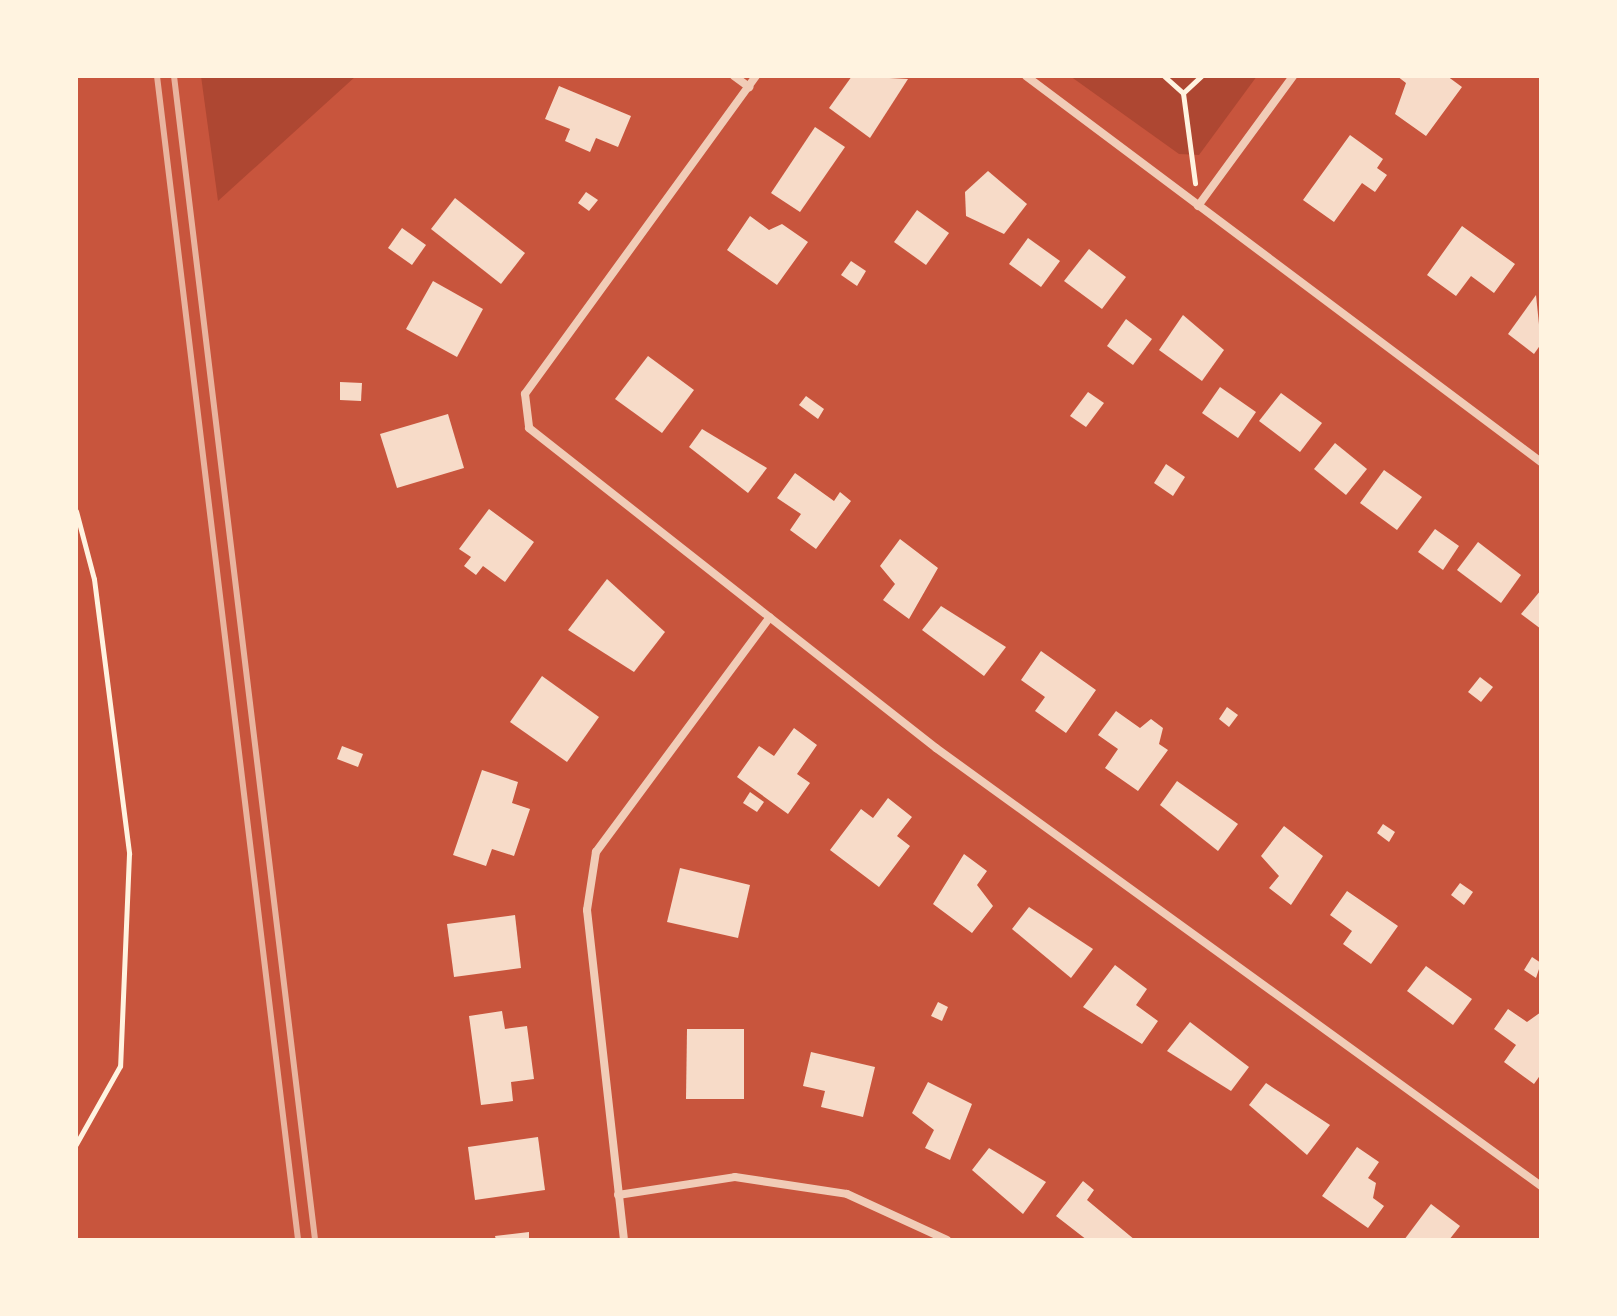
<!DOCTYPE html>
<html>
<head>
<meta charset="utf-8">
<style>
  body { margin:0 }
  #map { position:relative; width:1617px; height:1316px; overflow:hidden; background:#c8553d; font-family:Inter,sans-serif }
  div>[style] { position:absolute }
  .green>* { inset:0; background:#ae4732 }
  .building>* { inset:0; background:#f7dbc8 }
  .path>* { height:5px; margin:-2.5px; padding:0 2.5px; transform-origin:2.5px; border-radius:2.5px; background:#fff3e0 }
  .minor>* { height:8px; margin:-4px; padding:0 4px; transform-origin:4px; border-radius:4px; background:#f1ccb7 }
  .rail>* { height:6px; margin:-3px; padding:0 3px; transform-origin:3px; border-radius:3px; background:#e9b49f }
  span { translate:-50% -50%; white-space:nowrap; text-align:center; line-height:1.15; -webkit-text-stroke:8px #fff3e0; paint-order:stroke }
  .frame { position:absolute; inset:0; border:78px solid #fff3e0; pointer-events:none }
</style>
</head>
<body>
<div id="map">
  <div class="green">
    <div style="clip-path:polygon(201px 76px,356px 76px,218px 201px)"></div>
    <div style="clip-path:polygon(1070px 76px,1257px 76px,1199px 155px,1179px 154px)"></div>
  </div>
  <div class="building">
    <div style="clip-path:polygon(852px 76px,908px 79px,870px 138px,829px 108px)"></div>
    <div style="clip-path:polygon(1397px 76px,1447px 76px,1462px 87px,1426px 136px,1395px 114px,1406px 83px)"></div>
    <div style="clip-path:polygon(559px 86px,631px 116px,618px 147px,596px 138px,590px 152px,565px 141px,570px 129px,545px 119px)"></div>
    <div style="clip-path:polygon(815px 127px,845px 147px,800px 212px,771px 193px)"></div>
    <div style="clip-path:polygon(1350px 135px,1383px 159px,1377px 168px,1387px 175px,1375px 192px,1362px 183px,1334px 222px,1303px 200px)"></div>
    <div style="clip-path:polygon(988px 171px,1027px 204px,1004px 234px,966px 216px,965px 192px)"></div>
    <div style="clip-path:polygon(586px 192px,598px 200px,589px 211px,578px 203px)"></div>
    <div style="clip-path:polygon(455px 198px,525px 253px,501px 284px,431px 229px)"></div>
    <div style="clip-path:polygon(917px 210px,949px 233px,926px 265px,894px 242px)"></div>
    <div style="clip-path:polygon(750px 216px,769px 230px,782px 224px,808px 242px,777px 285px,727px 250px)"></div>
    <div style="clip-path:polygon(1462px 226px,1515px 264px,1494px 293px,1471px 276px,1456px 296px,1427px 275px)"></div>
    <div style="clip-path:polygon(402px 228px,426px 245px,412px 265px,388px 248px)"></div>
    <div style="clip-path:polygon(1028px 238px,1060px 261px,1041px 287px,1009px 264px)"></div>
    <div style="clip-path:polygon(1089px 249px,1126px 277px,1102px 309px,1064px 281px)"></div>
    <div style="clip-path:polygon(851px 261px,866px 271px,857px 286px,841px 275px)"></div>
    <div style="clip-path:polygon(433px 281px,483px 309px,457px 357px,406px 329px)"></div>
    <div style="clip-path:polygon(1536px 295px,1541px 344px,1534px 354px,1508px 334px)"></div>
    <div style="clip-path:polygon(1183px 315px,1224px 350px,1202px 381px,1159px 350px)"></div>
    <div style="clip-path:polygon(1126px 319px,1152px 339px,1133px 365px,1107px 346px)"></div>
    <div style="clip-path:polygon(648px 356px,694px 390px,662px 433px,615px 399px)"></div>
    <div style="clip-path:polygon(340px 382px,362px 383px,361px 401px,340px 400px)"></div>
    <div style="clip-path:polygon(1220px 387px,1256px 412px,1238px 438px,1202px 413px)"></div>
    <div style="clip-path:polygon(1088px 392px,1104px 403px,1086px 427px,1070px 416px)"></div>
    <div style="clip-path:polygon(1281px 393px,1322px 423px,1300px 452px,1259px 421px)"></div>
    <div style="clip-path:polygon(806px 396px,824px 409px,818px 419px,799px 405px)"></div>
    <div style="clip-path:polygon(448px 414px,464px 468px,397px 488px,380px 434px)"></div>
    <div style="clip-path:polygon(702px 429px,767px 468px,748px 493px,689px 447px)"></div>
    <div style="clip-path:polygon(1335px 443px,1367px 469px,1346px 495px,1314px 469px)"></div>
    <div style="clip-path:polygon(1166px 464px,1185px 477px,1173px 496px,1154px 483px)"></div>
    <div style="clip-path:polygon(1384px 470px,1422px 497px,1397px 530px,1360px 503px)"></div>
    <div style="clip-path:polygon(795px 473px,834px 501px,840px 492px,851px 501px,816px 549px,790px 530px,801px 514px,777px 498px)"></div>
    <div style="clip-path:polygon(489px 509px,534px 542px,505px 582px,483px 566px,476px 575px,464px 566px,471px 557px,459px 549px)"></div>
    <div style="clip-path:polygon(1435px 529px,1459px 546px,1443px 570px,1418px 552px)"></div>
    <div style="clip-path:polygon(900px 539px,938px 568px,909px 619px,883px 600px,895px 584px,880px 566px)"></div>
    <div style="clip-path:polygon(1478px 542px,1521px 575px,1501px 603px,1457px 570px)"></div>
    <div style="clip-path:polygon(607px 579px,665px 632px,634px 672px,568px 630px)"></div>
    <div style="clip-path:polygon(1541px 590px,1541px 629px,1521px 614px)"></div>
    <div style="clip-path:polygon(941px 606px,1006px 647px,984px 676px,922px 630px)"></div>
    <div style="clip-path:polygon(1041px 651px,1096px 690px,1066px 733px,1035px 711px,1045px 697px,1021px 680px)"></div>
    <div style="clip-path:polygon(542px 676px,599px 717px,567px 762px,510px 722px)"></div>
    <div style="clip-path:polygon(1480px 677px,1493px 687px,1481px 702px,1468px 692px)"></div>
    <div style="clip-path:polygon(1227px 707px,1238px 715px,1229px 727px,1219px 719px)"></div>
    <div style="clip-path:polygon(1116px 711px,1140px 728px,1151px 719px,1163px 728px,1159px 744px,1168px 750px,1138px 791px,1105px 768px,1118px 749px,1098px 735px)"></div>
    <div style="clip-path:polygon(794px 728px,817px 745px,797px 774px,810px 783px,788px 814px,737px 777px,759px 746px,774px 756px)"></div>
    <div style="clip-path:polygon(342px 746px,363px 754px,358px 767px,337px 759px)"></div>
    <div style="clip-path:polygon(482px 770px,518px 782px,512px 803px,530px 809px,514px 856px,492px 849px,486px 866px,453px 855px)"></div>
    <div style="clip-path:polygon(1177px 781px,1238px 824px,1218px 851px,1160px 805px)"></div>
    <div style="clip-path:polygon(750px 792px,764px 802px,757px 812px,743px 803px)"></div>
    <div style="clip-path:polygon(888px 798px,912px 817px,897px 836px,910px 846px,879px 887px,830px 850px,861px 809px,873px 818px)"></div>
    <div style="clip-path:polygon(1383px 824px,1395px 832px,1389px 842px,1377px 833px)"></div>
    <div style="clip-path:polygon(1284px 826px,1323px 856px,1291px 905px,1269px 888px,1279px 876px,1261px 856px)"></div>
    <div style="clip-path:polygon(964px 854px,987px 871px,977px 885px,993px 906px,972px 933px,933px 904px)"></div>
    <div style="clip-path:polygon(680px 868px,750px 885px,738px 938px,667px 922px)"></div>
    <div style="clip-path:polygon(1460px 883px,1473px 892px,1464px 905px,1451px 895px)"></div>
    <div style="clip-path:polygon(1347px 891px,1398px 926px,1371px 964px,1343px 944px,1352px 931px,1330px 915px)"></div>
    <div style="clip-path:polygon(1029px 907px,1093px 949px,1071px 978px,1012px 929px)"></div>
    <div style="clip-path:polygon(515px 915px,521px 968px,454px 977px,447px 924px)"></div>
    <div style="clip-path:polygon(1532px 957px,1541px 963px,1536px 978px,1524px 970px)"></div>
    <div style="clip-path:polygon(1115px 965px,1147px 989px,1136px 1005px,1158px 1021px,1142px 1044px,1083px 1007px)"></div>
    <div style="clip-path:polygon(1426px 966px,1472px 999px,1453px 1025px,1407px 991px)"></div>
    <div style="clip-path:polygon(938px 1002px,948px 1007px,942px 1021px,931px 1016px)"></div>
    <div style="clip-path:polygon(1508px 1009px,1527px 1022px,1541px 1012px,1541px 1074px,1534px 1084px,1504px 1062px,1516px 1045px,1494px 1029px)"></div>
    <div style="clip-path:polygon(502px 1011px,505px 1029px,527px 1026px,534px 1079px,511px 1082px,513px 1101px,481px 1105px,469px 1016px)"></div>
    <div style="clip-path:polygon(1190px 1022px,1249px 1067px,1231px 1091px,1167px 1051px)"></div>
    <div style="clip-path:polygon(687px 1029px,744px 1029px,744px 1099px,686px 1099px)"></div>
    <div style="clip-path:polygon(811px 1052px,875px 1067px,863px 1117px,821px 1107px,825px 1091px,803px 1086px)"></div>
    <div style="clip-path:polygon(928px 1082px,972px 1104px,950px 1160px,925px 1148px,934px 1130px,912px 1113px)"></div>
    <div style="clip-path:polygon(1266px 1083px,1330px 1125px,1307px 1155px,1249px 1105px)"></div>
    <div style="clip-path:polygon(538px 1137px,545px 1190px,475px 1200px,468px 1147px)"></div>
    <div style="clip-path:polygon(1357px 1147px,1379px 1162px,1368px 1178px,1376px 1183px,1373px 1198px,1384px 1206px,1368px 1228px,1322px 1196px)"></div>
    <div style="clip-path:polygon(989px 1148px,1046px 1182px,1023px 1214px,972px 1170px)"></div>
    <div style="clip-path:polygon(1083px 1181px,1094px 1190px,1087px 1200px,1135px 1240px,1087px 1240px,1056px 1216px)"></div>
    <div style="clip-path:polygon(1431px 1204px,1460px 1226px,1449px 1240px,1404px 1240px)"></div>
    <div style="clip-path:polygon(529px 1232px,529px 1240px,496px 1240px,495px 1236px)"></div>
  </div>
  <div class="path">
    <div style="left:1164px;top:76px;width:25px;rotate:42deg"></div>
    <div style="left:1183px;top:93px;width:25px;rotate:-43deg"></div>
    <div style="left:1183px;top:93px;width:91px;rotate:82.4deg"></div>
    <div style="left:76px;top:511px;width:70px;rotate:75.2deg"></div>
    <div style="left:94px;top:579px;width:277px;rotate:82.7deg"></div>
    <div style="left:129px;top:854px;width:212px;rotate:92.4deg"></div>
    <div style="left:120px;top:1066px;width:90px;rotate:119.4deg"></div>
  </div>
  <div class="minor">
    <div style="left:734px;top:76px;width:19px;rotate:36deg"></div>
    <div style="left:756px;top:76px;width:393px;rotate:126deg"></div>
    <div style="left:525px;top:394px;width:34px;rotate:83deg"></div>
    <div style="left:529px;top:428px;width:518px;rotate:38.18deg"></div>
    <div style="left:936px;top:748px;width:747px;rotate:35.9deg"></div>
    <div style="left:1026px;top:76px;width:644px;rotate:36.85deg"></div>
    <div style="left:1198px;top:206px;width:161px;rotate:-53.8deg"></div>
    <div style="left:618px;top:1195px;width:118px;rotate:-8.7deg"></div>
    <div style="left:735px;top:1177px;width:113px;rotate:8.6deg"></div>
    <div style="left:847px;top:1194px;width:110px;rotate:24.7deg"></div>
    <div style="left:624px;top:1240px;width:332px;rotate:-96.4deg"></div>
    <div style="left:587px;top:910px;width:59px;rotate:-81.2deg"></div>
    <div style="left:596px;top:852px;width:292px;rotate:-53.5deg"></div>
  </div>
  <div class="rail">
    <div style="left:157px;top:76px;width:1173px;rotate:83.09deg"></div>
    <div style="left:174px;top:76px;width:1173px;rotate:83.09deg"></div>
  </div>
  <div class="frame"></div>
</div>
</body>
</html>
